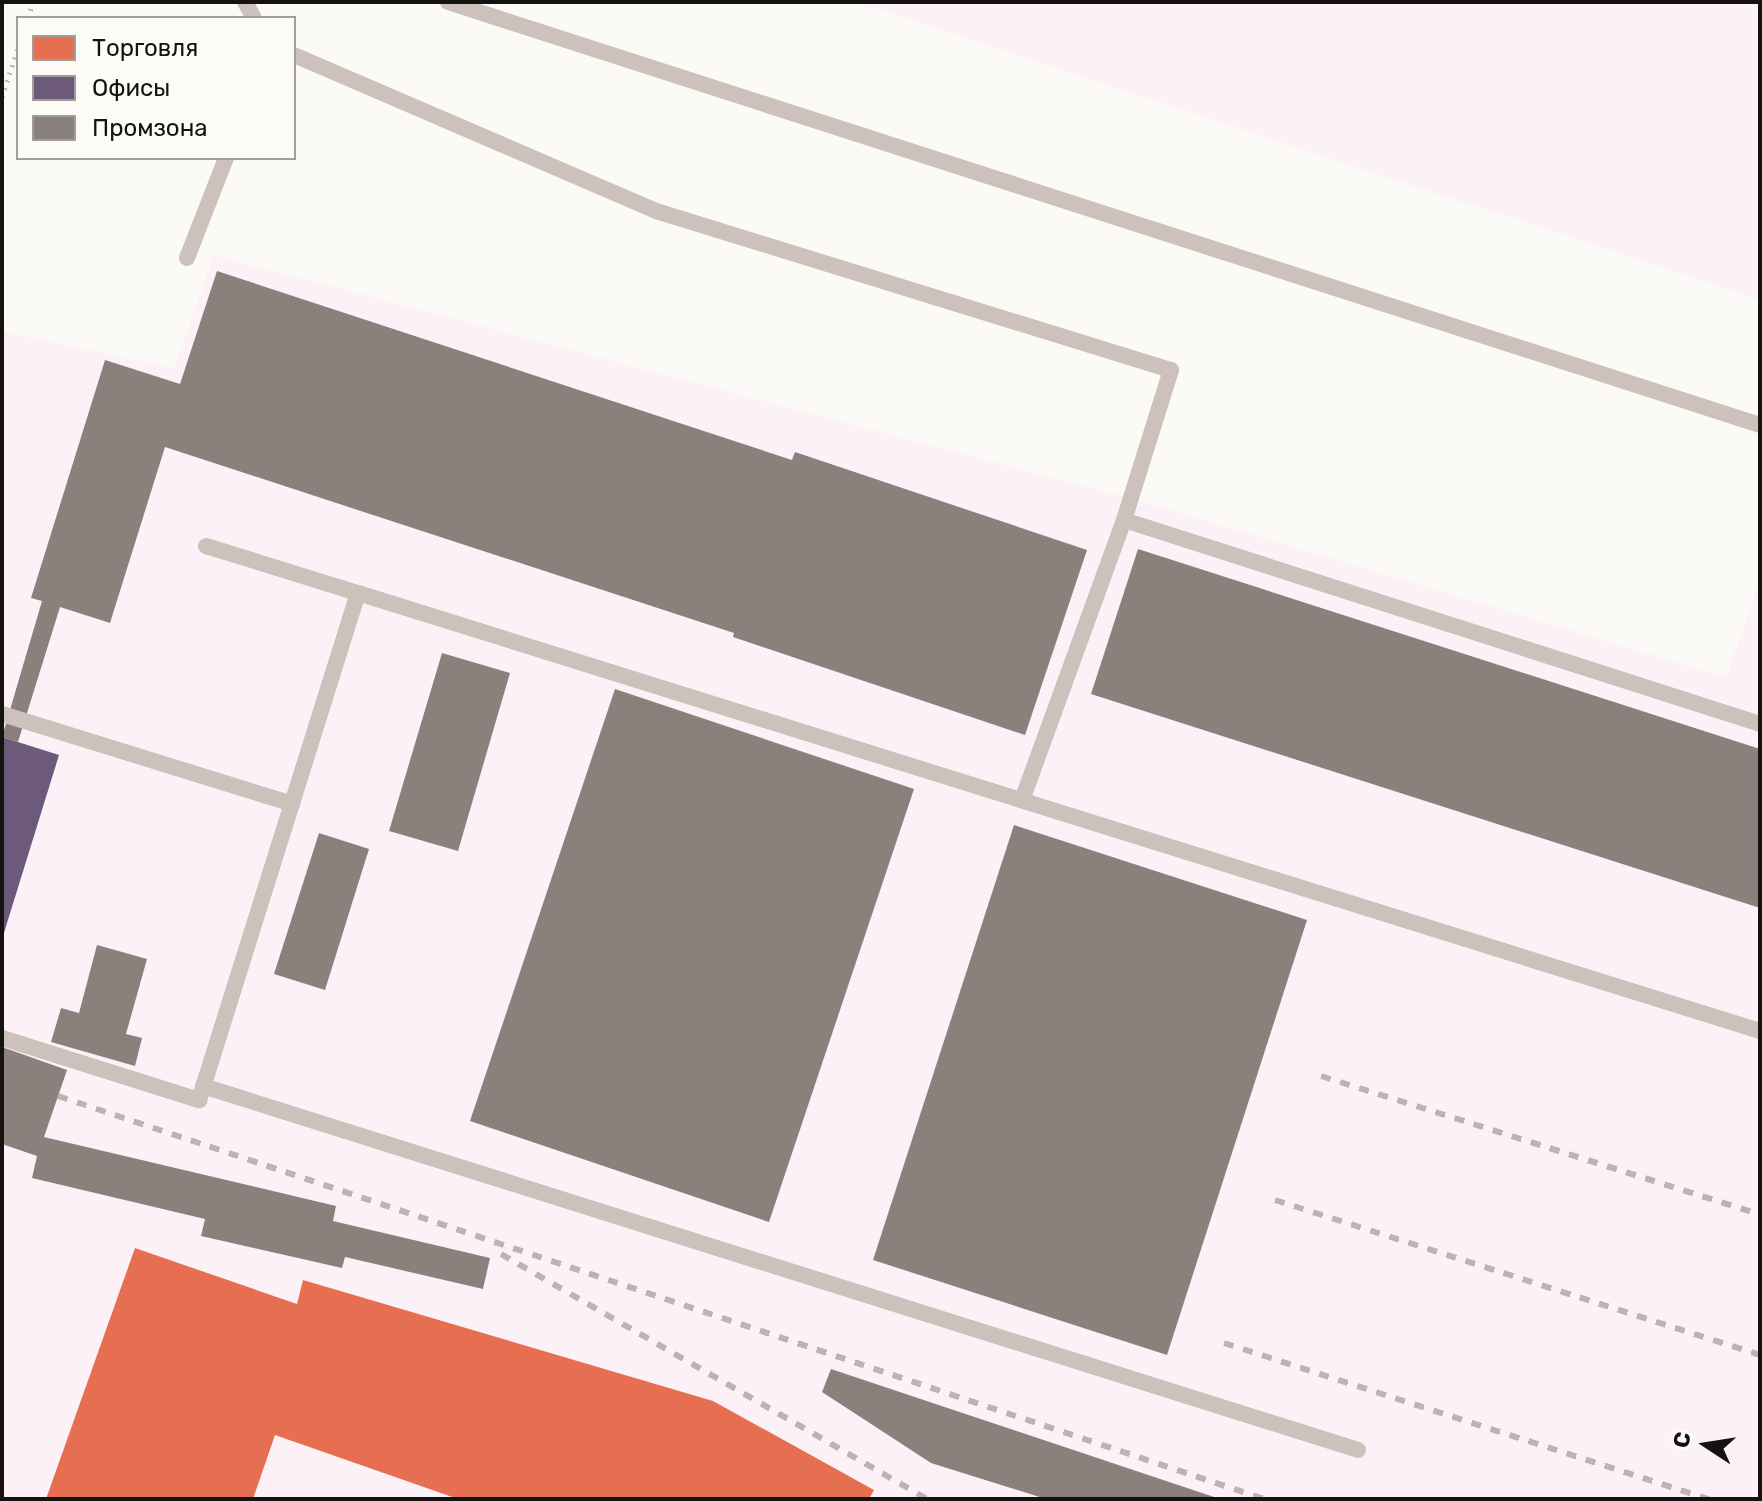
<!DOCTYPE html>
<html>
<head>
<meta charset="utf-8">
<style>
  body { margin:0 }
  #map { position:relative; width:1762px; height:1501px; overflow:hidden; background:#fcfaf7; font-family:Rubik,sans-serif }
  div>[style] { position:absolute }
  .industrial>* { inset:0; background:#fdf1f8 }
  .shops>* { inset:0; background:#e76f51 }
  .offices>* { inset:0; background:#6d597a }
  .industry>* { inset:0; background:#8a817c }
  .path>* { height:5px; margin-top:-2.5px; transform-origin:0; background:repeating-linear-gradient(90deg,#c2bbb6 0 2px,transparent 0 8px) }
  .lane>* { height:16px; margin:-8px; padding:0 8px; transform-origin:8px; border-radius:8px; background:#cdc1bb }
  .rail>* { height:6px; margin-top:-3px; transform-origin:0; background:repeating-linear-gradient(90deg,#bbb4b0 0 10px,transparent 0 20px) }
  span { translate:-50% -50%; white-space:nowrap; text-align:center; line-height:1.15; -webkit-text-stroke:8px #fdfbf6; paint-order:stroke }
  .frame { position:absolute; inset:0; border:4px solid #141312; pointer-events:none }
  .legend { position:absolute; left:16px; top:16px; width:280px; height:144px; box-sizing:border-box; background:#fdfbf6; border:2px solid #a09e9b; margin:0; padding:10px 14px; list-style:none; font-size:24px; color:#141312 }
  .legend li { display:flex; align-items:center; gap:16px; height:40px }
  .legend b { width:40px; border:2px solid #a09e9b }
  .north { position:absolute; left:1666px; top:1405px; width:80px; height:80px; -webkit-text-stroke:6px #fdfbf6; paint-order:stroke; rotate:282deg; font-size:22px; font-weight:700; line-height:32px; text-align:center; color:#141312 }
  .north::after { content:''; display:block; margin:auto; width:28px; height:36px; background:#141312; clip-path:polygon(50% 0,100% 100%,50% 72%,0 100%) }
</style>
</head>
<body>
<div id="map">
  <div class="industrial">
    <div style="clip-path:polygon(855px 2px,1760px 2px,1760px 300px)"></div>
    <div style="clip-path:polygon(214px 255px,1144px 502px,1726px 677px,1760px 580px,1760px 1499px,2px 1499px,2px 331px,174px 368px)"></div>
  </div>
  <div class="shops">
    <div style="clip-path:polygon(135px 1248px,297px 1304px,303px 1280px,713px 1401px,874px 1490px,869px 1499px,458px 1499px,275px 1435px,253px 1499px,46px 1499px)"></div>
  </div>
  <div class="offices">
    <div style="clip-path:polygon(2px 737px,59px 755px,3px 936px,2px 936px)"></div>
  </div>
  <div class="industry">
    <div style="clip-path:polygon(217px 271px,792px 460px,795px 452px,1087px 550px,1025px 735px,733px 637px,734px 633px,165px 447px,110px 623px,60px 607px,18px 742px,2px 737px,42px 601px,31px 598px,105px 360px,180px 384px)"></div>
    <div style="clip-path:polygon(1138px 549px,1760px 749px,1760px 908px,1091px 694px)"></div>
    <div style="clip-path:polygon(442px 653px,510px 673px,458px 851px,389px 831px)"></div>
    <div style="clip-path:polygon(615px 689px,914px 789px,769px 1222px,470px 1121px)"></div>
    <div style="clip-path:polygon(1014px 825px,1307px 920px,1167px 1355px,873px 1260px)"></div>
    <div style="clip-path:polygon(319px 833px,369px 849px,325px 990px,274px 974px)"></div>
    <div style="clip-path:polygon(97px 945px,147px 959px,126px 1034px,142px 1038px,135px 1066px,51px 1042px,61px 1008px,79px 1013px)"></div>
    <div style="clip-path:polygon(2px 1047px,67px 1070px,44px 1137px,336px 1206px,333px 1221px,490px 1258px,483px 1289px,345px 1257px,342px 1268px,201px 1236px,205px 1219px,32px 1178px,37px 1156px,2px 1144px)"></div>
    <div style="clip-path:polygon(831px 1369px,1217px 1498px,1217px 1499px,1046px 1499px,931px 1463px,822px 1392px)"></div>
  </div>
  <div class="path">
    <div style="left:28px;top:18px;width:17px;rotate:-73deg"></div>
    <div style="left:2px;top:97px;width:52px;rotate:-71.9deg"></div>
  </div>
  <div class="lane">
    <div style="left:245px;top:2px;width:18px;rotate:61deg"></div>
    <div style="left:448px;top:2px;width:1379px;rotate:17.87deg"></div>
    <div style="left:294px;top:55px;width:394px;rotate:23.3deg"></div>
    <div style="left:656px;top:211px;width:539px;rotate:17.16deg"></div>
    <div style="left:1171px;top:370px;width:157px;rotate:107.4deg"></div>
    <div style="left:1124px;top:520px;width:298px;rotate:110deg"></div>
    <div style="left:187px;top:258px;width:107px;rotate:-68.7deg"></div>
    <div style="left:1124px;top:520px;width:668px;rotate:17.78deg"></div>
    <div style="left:206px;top:546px;width:159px;rotate:17.2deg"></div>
    <div style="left:2px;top:714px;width:304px;rotate:17.2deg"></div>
    <div style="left:2px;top:1038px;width:207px;rotate:17.5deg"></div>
    <div style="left:199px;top:1100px;width:531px;rotate:-72.59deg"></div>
    <div style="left:358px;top:593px;width:1469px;rotate:17.35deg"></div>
    <div style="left:203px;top:1086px;width:1211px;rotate:17.49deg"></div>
  </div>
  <div class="rail">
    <div style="left:1321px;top:1076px;width:460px;rotate:17.5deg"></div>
    <div style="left:58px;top:1096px;width:1272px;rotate:18.48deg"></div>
    <div style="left:1275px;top:1200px;width:509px;rotate:17.72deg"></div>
    <div style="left:501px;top:1254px;width:491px;rotate:29.9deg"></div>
    <div style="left:1224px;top:1343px;width:509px;rotate:17.86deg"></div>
  </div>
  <div class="frame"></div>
  <ul class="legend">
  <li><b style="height:22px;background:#e76f51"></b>Торговля</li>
  <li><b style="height:22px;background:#6d597a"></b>Офисы</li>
  <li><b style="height:22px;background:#8a817c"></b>Промзона</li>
  </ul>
  <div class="north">С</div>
</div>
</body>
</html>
